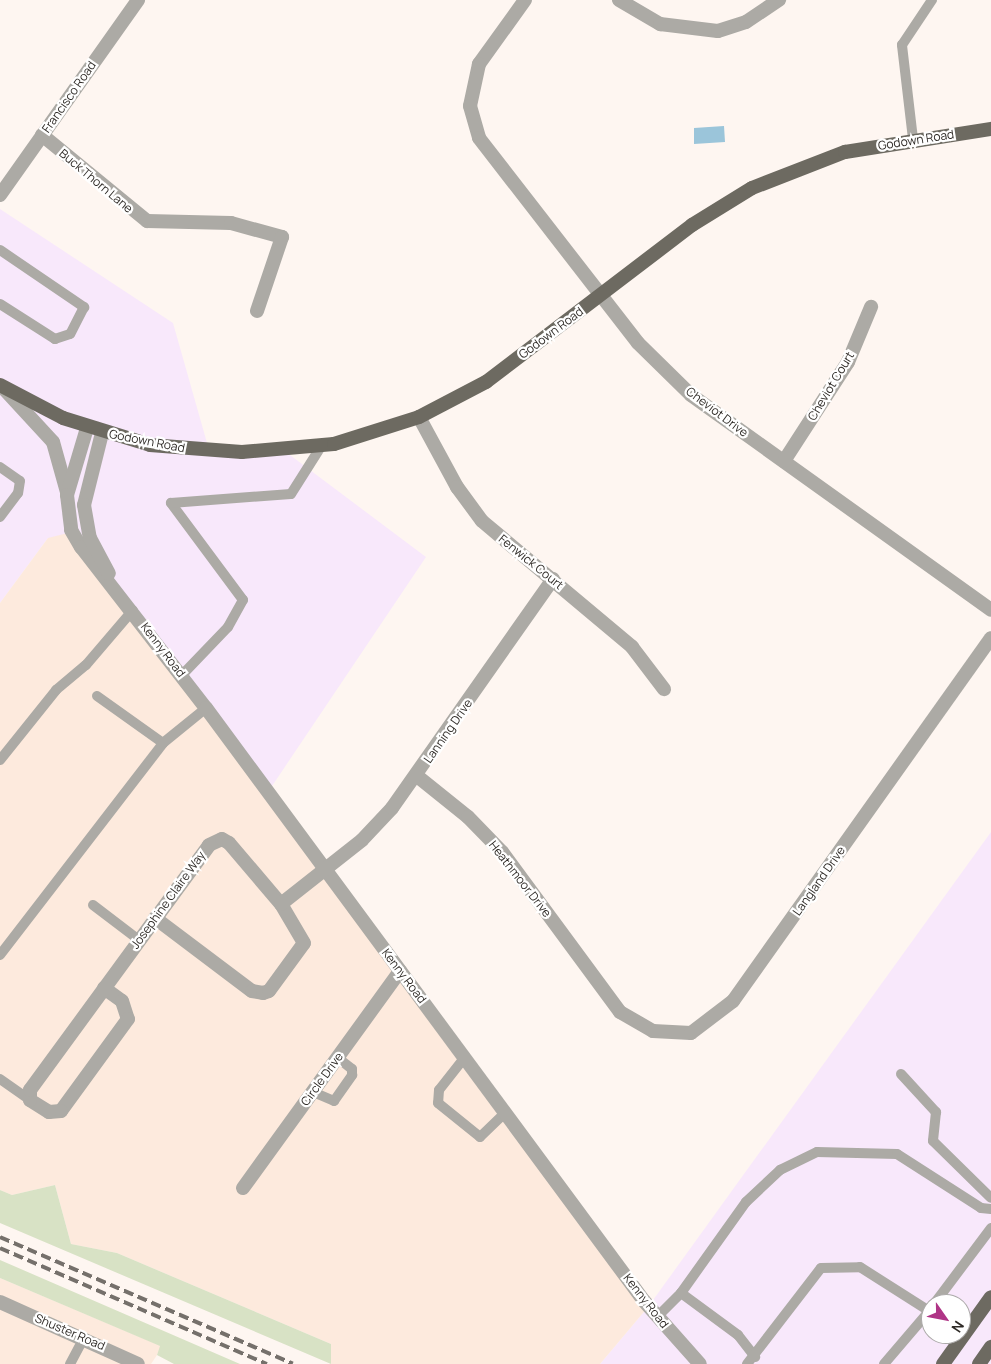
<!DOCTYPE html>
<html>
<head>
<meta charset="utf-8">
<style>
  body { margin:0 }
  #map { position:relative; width:991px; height:1364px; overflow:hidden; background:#fef6f1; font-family:Manrope,sans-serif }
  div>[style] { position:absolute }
  .commercial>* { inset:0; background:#f8e8fb }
  .built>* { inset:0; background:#fdeadd }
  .green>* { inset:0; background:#d8e2c5 }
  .water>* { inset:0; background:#9bc5da }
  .service>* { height:10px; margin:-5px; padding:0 5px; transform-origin:5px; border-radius:5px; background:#acaaa5 }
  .minor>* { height:14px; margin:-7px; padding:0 7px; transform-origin:7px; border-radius:7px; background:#acaaa5 }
  .primary>* { height:14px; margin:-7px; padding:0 7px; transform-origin:7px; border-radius:7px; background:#6d6a61 }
  .rail>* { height:4px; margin-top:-2px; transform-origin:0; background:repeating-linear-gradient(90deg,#75706b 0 10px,transparent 0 15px) }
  span { translate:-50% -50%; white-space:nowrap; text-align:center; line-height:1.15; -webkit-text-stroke:4.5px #fff; paint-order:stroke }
  .street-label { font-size:12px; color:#2f2b27 }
  .north { position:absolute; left:921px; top:1294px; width:50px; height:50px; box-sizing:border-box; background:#fff; border:1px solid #acaaa9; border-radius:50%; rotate:123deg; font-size:14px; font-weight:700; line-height:20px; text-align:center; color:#2f2b27 }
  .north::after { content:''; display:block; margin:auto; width:18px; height:22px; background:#af3486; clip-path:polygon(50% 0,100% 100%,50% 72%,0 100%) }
</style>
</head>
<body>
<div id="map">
  <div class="commercial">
    <div style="clip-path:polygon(0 209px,173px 323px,209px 450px,282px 449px,426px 557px,268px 792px,48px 538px,0 603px)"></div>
    <div style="clip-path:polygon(evenodd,991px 832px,991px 1364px,600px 1364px,648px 1307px,991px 832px,931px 1304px,961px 1304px,961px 1334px,931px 1334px,931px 1304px)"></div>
  </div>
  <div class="built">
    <div style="clip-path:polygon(72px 532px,648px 1307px,600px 1364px,331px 1364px,331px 1344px,117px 1253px,71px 1244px,55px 1185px,12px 1195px,0 1190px,0 603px,48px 538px)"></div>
    <div style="clip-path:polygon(0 1278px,161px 1346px,157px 1355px,151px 1364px,0 1364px)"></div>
  </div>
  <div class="green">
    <div style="clip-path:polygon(55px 1185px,71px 1244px,117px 1253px,331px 1344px,331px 1364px,0 1223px,0 1190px,12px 1195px)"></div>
    <div style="clip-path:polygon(0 1260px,240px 1364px,174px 1364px,157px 1355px,160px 1346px,0 1278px)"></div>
  </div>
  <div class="water">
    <div style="clip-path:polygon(724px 126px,725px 142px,694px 144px,694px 128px)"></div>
  </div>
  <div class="service">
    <div style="left:913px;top:139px;width:95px;rotate:-96.7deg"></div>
    <div style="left:902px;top:45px;width:54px;rotate:-56.3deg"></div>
    <div style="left:0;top:250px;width:102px;rotate:34.2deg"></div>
    <div style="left:84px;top:307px;width:30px;rotate:117deg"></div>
    <div style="left:70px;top:334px;width:16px;rotate:162deg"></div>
    <div style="left:55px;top:339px;width:65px;rotate:-147.5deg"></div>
    <div style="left:0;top:467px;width:24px;rotate:35deg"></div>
    <div style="left:20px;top:481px;width:12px;rotate:99deg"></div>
    <div style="left:18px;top:493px;width:30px;rotate:127deg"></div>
    <div style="left:182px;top:675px;width:66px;rotate:-46.2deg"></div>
    <div style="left:228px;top:627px;width:31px;rotate:-61deg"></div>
    <div style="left:243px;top:600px;width:121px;rotate:-126.6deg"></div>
    <div style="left:171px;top:503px;width:120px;rotate:-4.3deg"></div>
    <div style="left:291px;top:494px;width:58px;rotate:-57.7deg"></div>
    <div style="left:97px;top:696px;width:81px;rotate:35.5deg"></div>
    <div style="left:0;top:760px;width:90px;rotate:-51.3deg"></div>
    <div style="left:56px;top:690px;width:39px;rotate:-40deg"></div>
    <div style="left:86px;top:665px;width:72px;rotate:-49.5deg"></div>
    <div style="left:93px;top:905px;width:58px;rotate:37.3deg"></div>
    <div style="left:0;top:955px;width:267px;rotate:-52.4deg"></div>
    <div style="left:163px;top:743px;width:55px;rotate:-39.1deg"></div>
    <div style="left:465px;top:1057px;width:42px;rotate:128.2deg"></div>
    <div style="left:439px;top:1090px;width:13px;rotate:94deg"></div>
    <div style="left:438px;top:1103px;width:54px;rotate:39deg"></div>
    <div style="left:480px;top:1137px;width:36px;rotate:-44deg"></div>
    <div style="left:901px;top:1074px;width:52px;rotate:47.4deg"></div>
    <div style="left:936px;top:1112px;width:29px;rotate:96deg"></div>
    <div style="left:933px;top:1141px;width:81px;rotate:44.5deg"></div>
    <div style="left:0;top:1079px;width:37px;rotate:35deg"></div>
    <div style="left:313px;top:1092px;width:23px;rotate:23deg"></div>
    <div style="left:334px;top:1101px;width:32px;rotate:-55deg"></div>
    <div style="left:352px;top:1075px;width:6px;rotate:-90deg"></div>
    <div style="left:352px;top:1069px;width:18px;rotate:-142deg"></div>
    <div style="left:681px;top:1293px;width:112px;rotate:-54.5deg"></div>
    <div style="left:746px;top:1202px;width:47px;rotate:-43.3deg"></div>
    <div style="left:780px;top:1170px;width:41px;rotate:-25.9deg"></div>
    <div style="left:817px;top:1152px;width:80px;rotate:1.4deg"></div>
    <div style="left:897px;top:1154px;width:100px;rotate:32.7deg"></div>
    <div style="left:981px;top:1208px;width:10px;rotate:6deg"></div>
    <div style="left:934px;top:1304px;width:95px;rotate:-53.1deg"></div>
    <div style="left:657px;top:1317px;width:34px;rotate:-45deg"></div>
    <div style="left:681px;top:1293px;width:71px;rotate:36.4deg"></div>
    <div style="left:738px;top:1335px;width:28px;rotate:52deg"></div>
    <div style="left:70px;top:1364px;width:30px;rotate:-62deg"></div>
    <div style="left:747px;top:1364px;width:121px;rotate:-52.4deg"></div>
    <div style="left:821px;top:1268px;width:39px;rotate:-1deg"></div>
    <div style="left:860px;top:1267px;width:82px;rotate:32.5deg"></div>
    <div style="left:884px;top:1364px;width:72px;rotate:-49.5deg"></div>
  </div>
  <div class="minor">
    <div style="left:525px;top:0;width:79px;rotate:125.7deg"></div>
    <div style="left:479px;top:64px;width:43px;rotate:102.1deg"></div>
    <div style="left:470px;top:106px;width:33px;rotate:74deg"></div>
    <div style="left:479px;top:138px;width:259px;rotate:52.2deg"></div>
    <div style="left:638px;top:343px;width:74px;rotate:44.5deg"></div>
    <div style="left:691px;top:395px;width:369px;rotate:35.6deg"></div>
    <div style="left:619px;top:0;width:48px;rotate:30.3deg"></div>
    <div style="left:660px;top:24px;width:58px;rotate:6.9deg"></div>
    <div style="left:718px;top:31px;width:29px;rotate:-18deg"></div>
    <div style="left:746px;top:22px;width:40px;rotate:-34deg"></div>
    <div style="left:42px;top:135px;width:136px;rotate:39.3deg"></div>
    <div style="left:147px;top:221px;width:84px;rotate:1.4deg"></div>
    <div style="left:231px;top:223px;width:53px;rotate:15.4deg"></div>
    <div style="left:282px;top:237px;width:78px;rotate:108.7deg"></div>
    <div style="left:0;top:195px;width:239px;rotate:-54.7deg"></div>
    <div style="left:6px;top:391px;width:69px;rotate:47.3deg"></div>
    <div style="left:53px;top:442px;width:52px;rotate:74.4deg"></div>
    <div style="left:419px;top:417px;width:80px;rotate:61.5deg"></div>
    <div style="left:457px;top:487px;width:42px;rotate:53.7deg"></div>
    <div style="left:482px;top:521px;width:196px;rotate:40deg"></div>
    <div style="left:632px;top:647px;width:53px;rotate:52.7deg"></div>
    <div style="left:87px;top:428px;width:70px;rotate:106.6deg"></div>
    <div style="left:67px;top:495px;width:35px;rotate:83deg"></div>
    <div style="left:71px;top:530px;width:20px;rotate:60deg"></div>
    <div style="left:81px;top:547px;width:204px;rotate:52.2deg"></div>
    <div style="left:206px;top:708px;width:737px;rotate:53.55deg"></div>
    <div style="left:644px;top:1301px;width:84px;rotate:48.4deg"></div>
    <div style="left:102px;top:433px;width:74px;rotate:104deg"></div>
    <div style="left:84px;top:505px;width:34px;rotate:80deg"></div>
    <div style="left:90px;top:538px;width:40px;rotate:62deg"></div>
    <div style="left:784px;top:461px;width:118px;rotate:-57.1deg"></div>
    <div style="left:848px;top:362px;width:60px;rotate:-67.3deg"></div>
    <div style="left:417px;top:776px;width:65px;rotate:38.8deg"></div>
    <div style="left:468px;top:817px;width:49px;rotate:45.8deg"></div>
    <div style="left:502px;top:852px;width:199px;rotate:53.6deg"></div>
    <div style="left:620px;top:1012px;width:38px;rotate:30deg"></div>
    <div style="left:653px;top:1031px;width:38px;rotate:3deg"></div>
    <div style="left:691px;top:1033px;width:53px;rotate:-37.3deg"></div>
    <div style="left:733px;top:1001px;width:445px;rotate:-54.6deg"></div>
    <div style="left:155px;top:918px;width:121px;rotate:37deg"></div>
    <div style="left:252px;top:991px;width:11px;rotate:10deg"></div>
    <div style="left:263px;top:993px;width:6px;rotate:-18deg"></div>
    <div style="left:269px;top:991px;width:59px;rotate:-53.9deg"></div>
    <div style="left:304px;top:943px;width:45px;rotate:-120.5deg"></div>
    <div style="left:104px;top:988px;width:22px;rotate:36deg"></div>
    <div style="left:122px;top:1001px;width:19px;rotate:72deg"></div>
    <div style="left:128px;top:1019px;width:114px;rotate:126.1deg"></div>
    <div style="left:61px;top:1111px;width:12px;rotate:175deg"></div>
    <div style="left:49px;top:1112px;width:22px;rotate:-148deg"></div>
    <div style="left:30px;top:1100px;width:10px;rotate:-90deg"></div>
    <div style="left:30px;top:1090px;width:303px;rotate:-53.8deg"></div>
    <div style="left:209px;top:845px;width:14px;rotate:-25deg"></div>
    <div style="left:222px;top:839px;width:8px;rotate:30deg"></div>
    <div style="left:229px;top:843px;width:80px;rotate:49.6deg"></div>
    <div style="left:281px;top:904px;width:103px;rotate:-38.3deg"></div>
    <div style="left:362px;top:840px;width:44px;rotate:-46.8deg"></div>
    <div style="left:392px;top:808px;width:280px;rotate:-54.9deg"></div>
    <div style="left:243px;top:1188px;width:268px;rotate:-54.1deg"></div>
    <div style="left:0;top:1302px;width:151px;rotate:24.2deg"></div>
  </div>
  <div class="primary">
    <div style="left:0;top:385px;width:71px;rotate:27.6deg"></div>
    <div style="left:63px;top:418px;width:91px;rotate:17.2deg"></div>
    <div style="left:150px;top:445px;width:92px;rotate:4.4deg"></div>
    <div style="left:242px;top:452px;width:92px;rotate:-5deg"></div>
    <div style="left:334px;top:444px;width:89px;rotate:-17.6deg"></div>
    <div style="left:419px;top:417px;width:76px;rotate:-27.6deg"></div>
    <div style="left:486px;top:382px;width:259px;rotate:-37.3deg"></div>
    <div style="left:692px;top:225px;width:70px;rotate:-31.7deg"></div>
    <div style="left:752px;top:188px;width:100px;rotate:-21.2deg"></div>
    <div style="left:845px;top:152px;width:148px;rotate:-9deg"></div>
    <div style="left:943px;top:1364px;width:82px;rotate:-54.4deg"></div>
    <div style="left:979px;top:1364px;width:21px;rotate:-55deg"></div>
  </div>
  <div class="rail">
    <div style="left:0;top:1237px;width:319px;rotate:23.4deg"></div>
    <div style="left:0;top:1248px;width:291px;rotate:23.5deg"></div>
  </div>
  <div class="street-label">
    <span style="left:69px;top:97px;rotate:-55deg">Francisco Road</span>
    <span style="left:916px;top:140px;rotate:-9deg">Godown Road</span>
    <span style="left:96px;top:181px;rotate:40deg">Buck Thorn Lane</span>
    <span style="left:551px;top:333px;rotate:-37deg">Godown Road</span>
    <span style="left:831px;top:386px;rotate:-59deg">Cheviot Court</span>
    <span style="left:717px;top:412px;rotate:37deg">Cheviot Drive</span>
    <span style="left:147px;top:441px;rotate:11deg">Godown Road</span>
    <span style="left:531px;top:562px;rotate:39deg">Fenwick Court</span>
    <span style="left:163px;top:650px;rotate:53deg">Kenny Road</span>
    <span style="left:448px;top:731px;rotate:-55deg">Lanning Drive</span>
    <span style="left:520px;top:879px;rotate:52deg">Heathmoor Drive</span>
    <span style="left:819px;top:881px;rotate:-55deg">Langland Drive</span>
    <span style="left:168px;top:900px;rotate:-54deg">Josephine Claire Way</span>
    <span style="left:404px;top:976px;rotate:53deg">Kenny Road</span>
    <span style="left:322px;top:1079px;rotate:-54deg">Circle Drive</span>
    <span style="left:646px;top:1301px;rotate:52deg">Kenny Road</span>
    <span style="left:70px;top:1332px;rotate:23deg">Shuster Road</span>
  </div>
  <div class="north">N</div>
</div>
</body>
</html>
